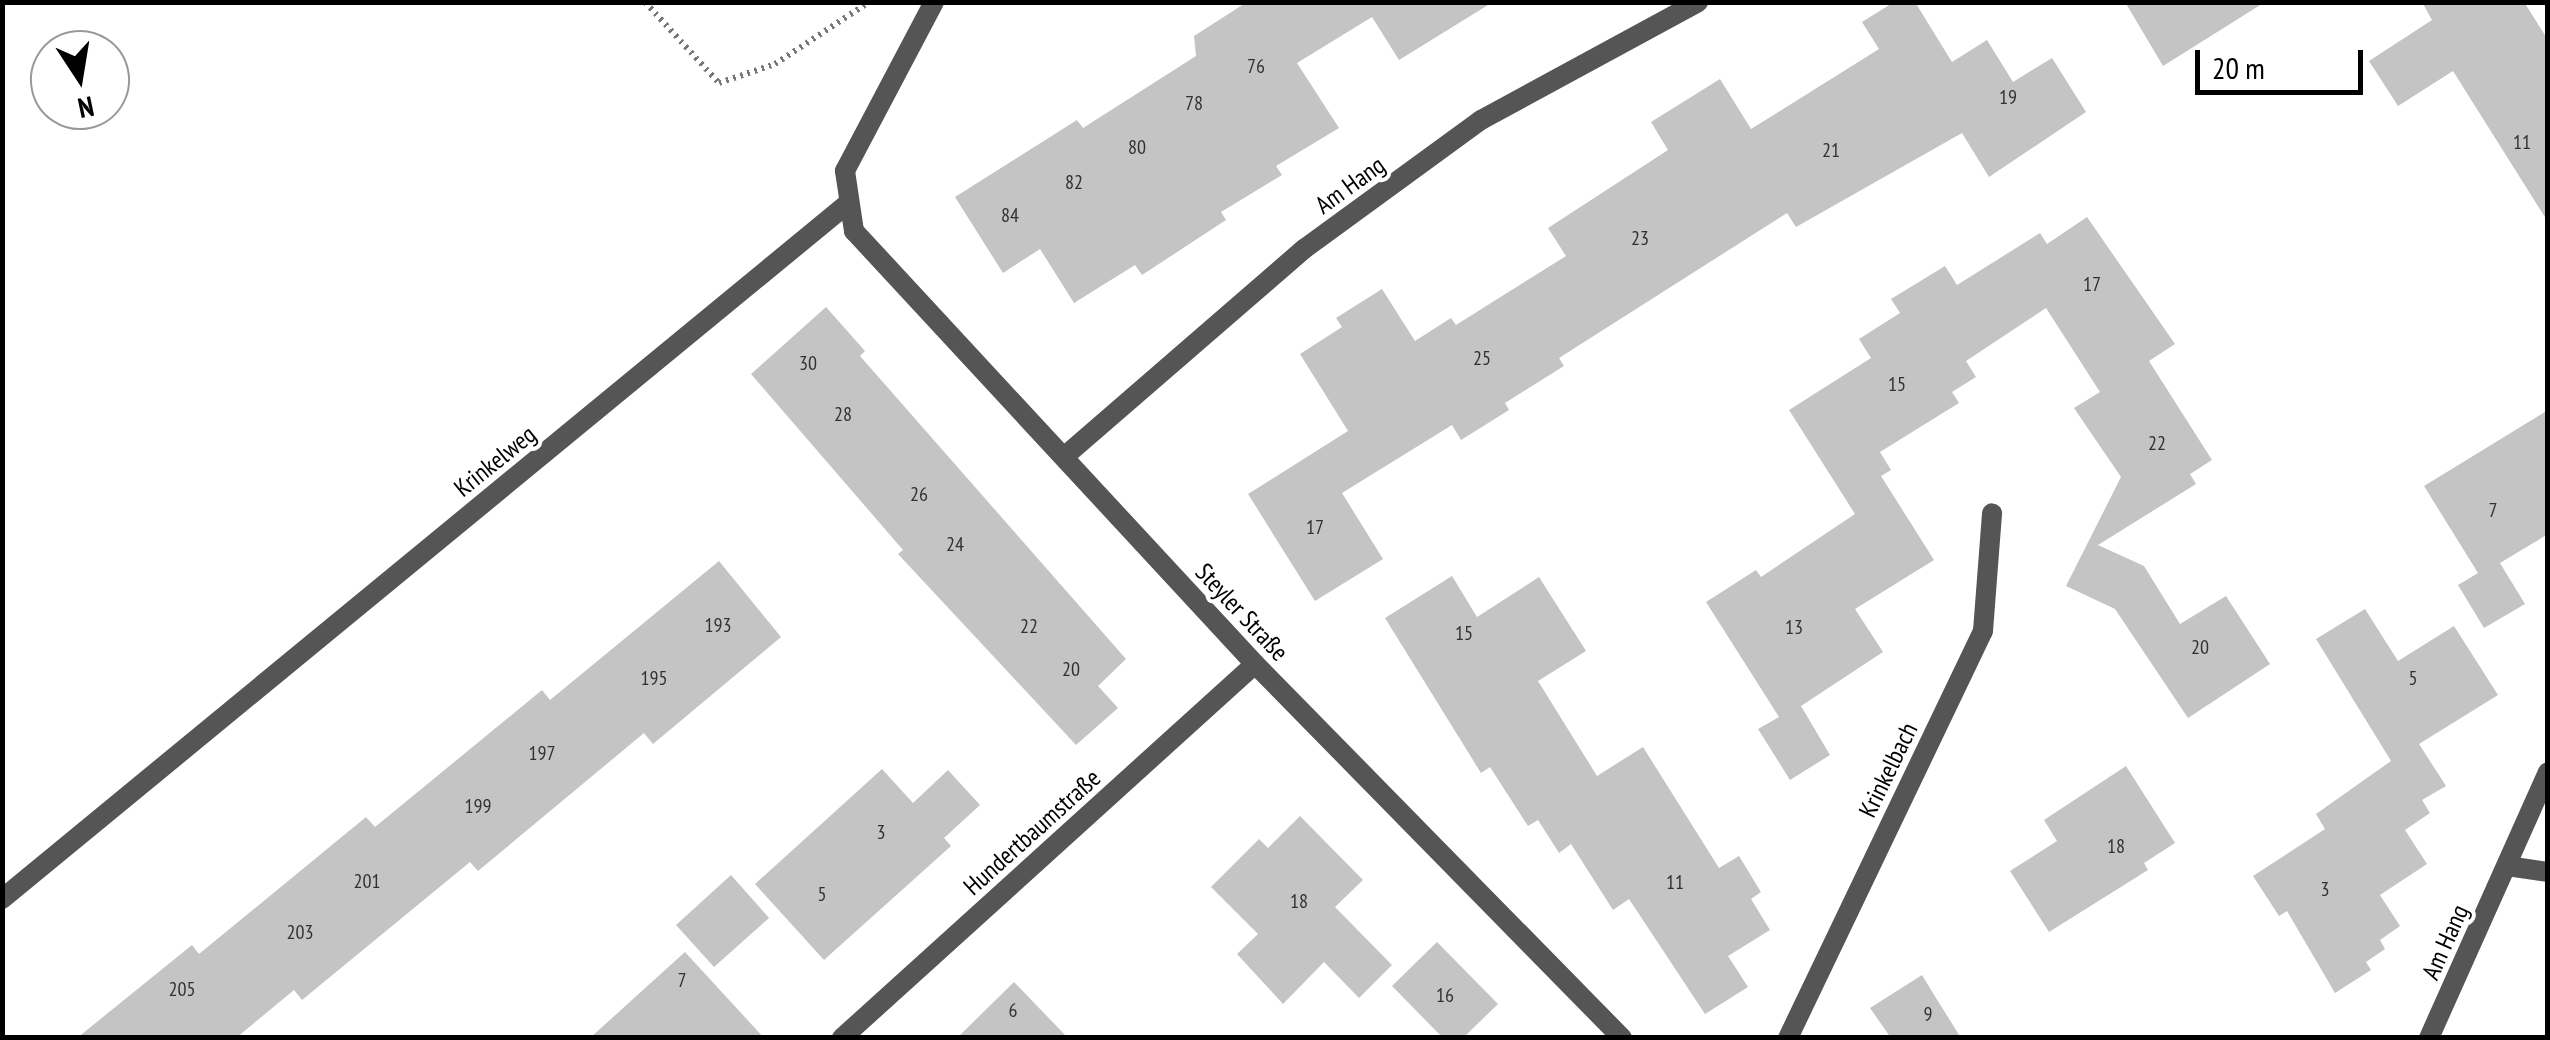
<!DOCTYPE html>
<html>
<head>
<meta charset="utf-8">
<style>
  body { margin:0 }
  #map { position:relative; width:2550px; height:1040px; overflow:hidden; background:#fff; font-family:"PT Sans Narrow",sans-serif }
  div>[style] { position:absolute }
  .building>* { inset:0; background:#c4c4c4 }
  .path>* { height:6px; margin-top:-3px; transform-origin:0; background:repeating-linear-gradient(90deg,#777 0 2.5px,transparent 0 7.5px) }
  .street>* { height:20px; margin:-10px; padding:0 10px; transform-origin:10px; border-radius:10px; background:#555 }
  span { translate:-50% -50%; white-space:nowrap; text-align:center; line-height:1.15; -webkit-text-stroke:8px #fff; paint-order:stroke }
  .number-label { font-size:20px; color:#313131 }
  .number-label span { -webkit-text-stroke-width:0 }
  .street-label { font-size:25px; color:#000 }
  .frame { position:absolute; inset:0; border:5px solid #000; pointer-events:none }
  .north { position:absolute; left:30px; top:30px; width:100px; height:100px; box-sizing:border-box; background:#fff; border:2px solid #999; border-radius:50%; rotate:168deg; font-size:28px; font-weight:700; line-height:40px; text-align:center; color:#000 }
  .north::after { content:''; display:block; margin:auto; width:35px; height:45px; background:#000; clip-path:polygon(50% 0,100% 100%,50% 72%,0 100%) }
  .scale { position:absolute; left:2195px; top:50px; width:168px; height:45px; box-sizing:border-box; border:5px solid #000; border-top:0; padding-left:12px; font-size:30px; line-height:35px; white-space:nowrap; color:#000; -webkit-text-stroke:8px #fff; paint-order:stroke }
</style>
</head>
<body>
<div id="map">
  <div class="building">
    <div style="clip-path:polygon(1247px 2px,1493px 2px,1399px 60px,1372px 17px,1297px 63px,1339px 128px,1276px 166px,1282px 175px,1221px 212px,1226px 220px,1142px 275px,1135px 265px,1074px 303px,1040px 249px,1003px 273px,955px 197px,1077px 120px,1083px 128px,1196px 56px,1194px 36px)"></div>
    <div style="clip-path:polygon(1894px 2px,1915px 2px,1952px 62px,1987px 40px,2013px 82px,2052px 58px,2086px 112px,1989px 177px,1962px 133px,1796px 227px,1787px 213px,1559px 358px,1564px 366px,1505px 403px,1509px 410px,1461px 440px,1452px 425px,1342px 493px,1383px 559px,1315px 601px,1248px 494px,1348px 431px,1300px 354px,1342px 327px,1336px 318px,1382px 289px,1415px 341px,1451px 318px,1456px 325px,1566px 256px,1548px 228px,1668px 150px,1651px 122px,1720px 79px,1751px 129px,1879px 49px,1862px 22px)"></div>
    <div style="clip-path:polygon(2125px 2px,2265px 2px,2163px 66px)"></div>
    <div style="clip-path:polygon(2422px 2px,2524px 2px,2548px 40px,2548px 222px,2453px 71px,2398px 106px,2369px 61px,2432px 20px)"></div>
    <div style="clip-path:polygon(2087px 217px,2175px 344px,2149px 361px,2212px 460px,2190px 474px,2196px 484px,2098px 545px,2144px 566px,2180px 624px,2226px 596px,2270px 664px,2188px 718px,2115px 609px,2066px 586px,2121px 477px,2074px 408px,2100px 392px,2046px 308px,1966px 361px,1976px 377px,1952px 392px,1959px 403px,1880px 452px,1891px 470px,1881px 476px,1934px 560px,1855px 609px,1883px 652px,1801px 706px,1830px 755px,1790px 780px,1758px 729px,1779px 717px,1706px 602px,1756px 570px,1761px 577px,1855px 514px,1789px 410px,1871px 358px,1859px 339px,1900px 313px,1891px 299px,1945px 266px,1957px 285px,2040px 233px,2047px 244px)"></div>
    <div style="clip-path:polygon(826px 307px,865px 351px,860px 356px,1126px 659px,1098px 686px,1118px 708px,1076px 745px,898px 554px,903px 550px,751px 374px)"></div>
    <div style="clip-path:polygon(2548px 410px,2548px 534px,2500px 563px,2525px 604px,2484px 628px,2458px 585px,2478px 573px,2424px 486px)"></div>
    <div style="clip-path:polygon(719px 561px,781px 637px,653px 744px,644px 733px,478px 871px,470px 862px,302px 1000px,294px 990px,236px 1038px,77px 1038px,192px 945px,199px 954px,366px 817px,375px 827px,542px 690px,550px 700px)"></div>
    <div style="clip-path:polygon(1452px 576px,1477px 617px,1539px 577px,1586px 651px,1538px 681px,1597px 776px,1643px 747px,1719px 868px,1739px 856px,1761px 892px,1751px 899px,1770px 930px,1728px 956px,1748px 987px,1705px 1014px,1629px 899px,1613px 910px,1571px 844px,1559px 853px,1538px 820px,1528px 826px,1490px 767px,1481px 773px,1385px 618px)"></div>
    <div style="clip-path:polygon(2365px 609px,2398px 661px,2454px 626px,2498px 695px,2419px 744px,2446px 786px,2422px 800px,2430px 813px,2405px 830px,2427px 864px,2380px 895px,2400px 926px,2380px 940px,2385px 949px,2366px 962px,2371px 970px,2335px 993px,2287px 911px,2279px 916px,2253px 876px,2325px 829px,2316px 814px,2391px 761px,2316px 639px)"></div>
    <div style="clip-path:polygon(2126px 766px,2175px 843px,2144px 863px,2148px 870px,2049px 932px,2010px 871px,2057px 841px,2044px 820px)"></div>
    <div style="clip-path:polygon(882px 769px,913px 803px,948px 770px,980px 805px,944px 838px,951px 846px,824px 960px,755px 884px)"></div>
    <div style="clip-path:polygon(1300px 816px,1363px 880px,1335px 907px,1392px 965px,1359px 998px,1324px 962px,1283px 1004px,1237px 954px,1258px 934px,1211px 887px,1259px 839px,1268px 848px)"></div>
    <div style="clip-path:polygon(731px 875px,769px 918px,714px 967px,676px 925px)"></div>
    <div style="clip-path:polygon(1437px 942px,1498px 1004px,1463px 1038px,1443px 1038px,1392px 986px)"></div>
    <div style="clip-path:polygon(685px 952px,764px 1038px,590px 1038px,654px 980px)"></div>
    <div style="clip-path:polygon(1922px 975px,1936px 998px,1961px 1038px,1891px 1038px,1870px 1008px)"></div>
    <div style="clip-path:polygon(1014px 982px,1068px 1038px,957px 1038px)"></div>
  </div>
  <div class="path">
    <div style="left:645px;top:2px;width:110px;rotate:47.6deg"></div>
    <div style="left:719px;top:83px;width:59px;rotate:-18.7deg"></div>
    <div style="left:775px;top:64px;width:113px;rotate:-33.4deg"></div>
  </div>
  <div class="street">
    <div style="left:934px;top:2px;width:191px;rotate:117.8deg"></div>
    <div style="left:845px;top:171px;width:61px;rotate:81.5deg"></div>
    <div style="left:854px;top:231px;width:590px;rotate:47.2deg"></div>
    <div style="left:1255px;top:664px;width:524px;rotate:45.54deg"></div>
    <div style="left:1065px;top:456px;width:316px;rotate:-40.9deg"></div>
    <div style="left:1304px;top:249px;width:219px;rotate:-36.1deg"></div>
    <div style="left:1481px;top:120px;width:247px;rotate:-28.5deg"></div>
    <div style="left:2507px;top:866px;width:41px;rotate:8.3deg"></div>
    <div style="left:2px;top:899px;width:1093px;rotate:-39.43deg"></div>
    <div style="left:842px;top:1038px;width:557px;rotate:-42.16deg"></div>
    <div style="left:1788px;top:1038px;width:451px;rotate:-64.4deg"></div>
    <div style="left:1983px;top:631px;width:118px;rotate:-85.6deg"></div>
    <div style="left:2429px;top:1038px;width:291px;rotate:-65.9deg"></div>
  </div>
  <div class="number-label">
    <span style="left:1256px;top:66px">76</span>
    <span style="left:2008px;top:97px">19</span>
    <span style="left:1194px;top:103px">78</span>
    <span style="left:2522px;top:142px">11</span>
    <span style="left:1137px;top:147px">80</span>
    <span style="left:1831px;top:150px">21</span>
    <span style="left:1074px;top:182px">82</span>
    <span style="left:1010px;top:215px">84</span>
    <span style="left:1640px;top:238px">23</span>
    <span style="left:2092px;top:284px">17</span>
    <span style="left:1482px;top:358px">25</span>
    <span style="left:808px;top:363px">30</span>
    <span style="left:1897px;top:384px">15</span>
    <span style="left:843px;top:414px">28</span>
    <span style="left:2157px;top:443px">22</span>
    <span style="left:919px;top:494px">26</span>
    <span style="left:2493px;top:510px">7</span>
    <span style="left:1315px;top:527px">17</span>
    <span style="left:955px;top:544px">24</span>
    <span style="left:718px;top:625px">193</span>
    <span style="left:1029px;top:626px">22</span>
    <span style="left:1794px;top:627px">13</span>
    <span style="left:1464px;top:633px">15</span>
    <span style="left:2200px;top:647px">20</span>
    <span style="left:1071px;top:669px">20</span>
    <span style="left:654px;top:678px">195</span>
    <span style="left:2413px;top:678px">5</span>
    <span style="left:542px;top:753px">197</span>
    <span style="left:478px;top:806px">199</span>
    <span style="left:881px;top:832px">3</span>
    <span style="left:2116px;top:846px">18</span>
    <span style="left:367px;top:881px">201</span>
    <span style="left:1675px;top:882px">11</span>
    <span style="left:2325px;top:889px">3</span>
    <span style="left:822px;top:894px">5</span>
    <span style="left:1299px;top:901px">18</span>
    <span style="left:300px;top:932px">203</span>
    <span style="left:682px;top:980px">7</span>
    <span style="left:182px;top:989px">205</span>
    <span style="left:1445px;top:995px">16</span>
    <span style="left:1013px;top:1010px">6</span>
    <span style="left:1928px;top:1014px">9</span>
  </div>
  <div class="street-label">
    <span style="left:1350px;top:185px;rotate:-36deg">Am Hang</span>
    <span style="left:495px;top:461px;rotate:-39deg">Krinkelweg</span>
    <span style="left:1242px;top:612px;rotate:47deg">Steyler Straße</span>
    <span style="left:1888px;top:770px;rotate:-64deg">Krinkelbach</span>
    <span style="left:1032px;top:832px;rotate:-42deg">Hundertbaumstraße</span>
    <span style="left:2445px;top:942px;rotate:-66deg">Am Hang</span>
  </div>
  <div class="frame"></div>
  <div class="north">N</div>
  <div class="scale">20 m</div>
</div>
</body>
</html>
